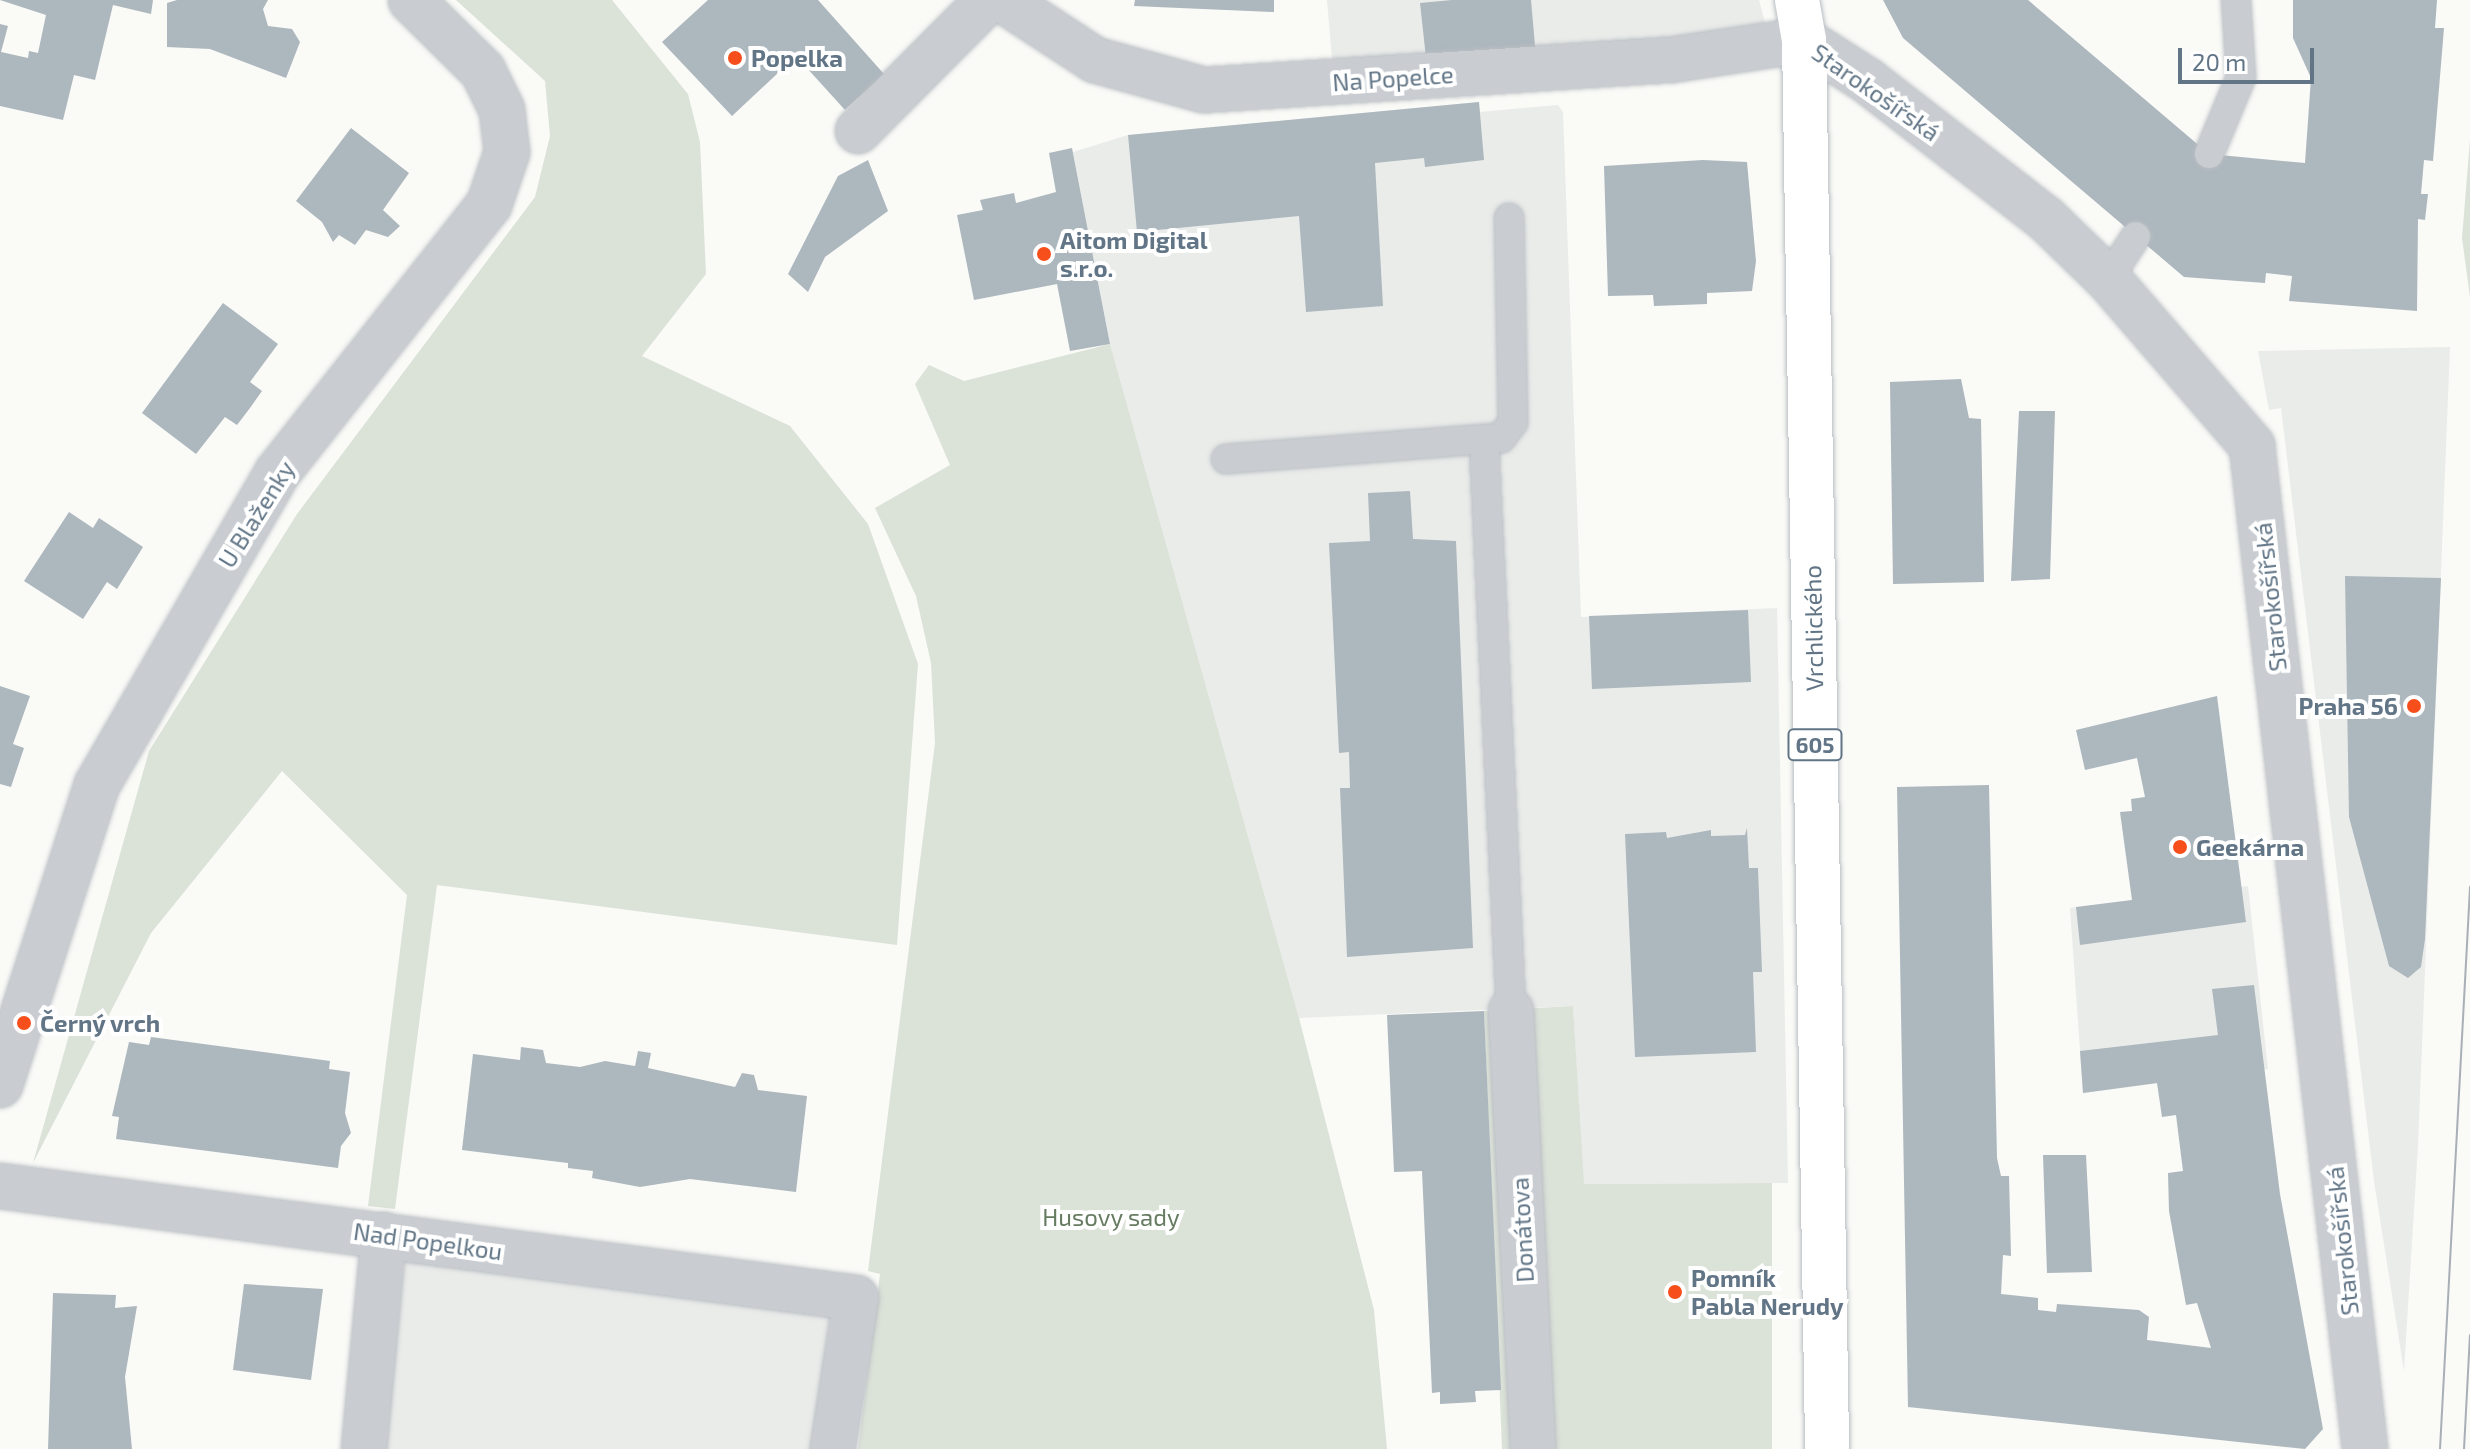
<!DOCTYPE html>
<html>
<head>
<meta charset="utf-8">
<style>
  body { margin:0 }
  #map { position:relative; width:2470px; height:1449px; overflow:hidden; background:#fafaf7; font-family:"Exo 2",sans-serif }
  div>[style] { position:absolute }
  .built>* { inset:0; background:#eaecea }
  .green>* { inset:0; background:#dbe2d8 }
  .building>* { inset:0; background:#adb7be }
  .roads { filter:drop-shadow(0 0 2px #b9bec3) drop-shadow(0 0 2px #b9bec3) }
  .service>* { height:28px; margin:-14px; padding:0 14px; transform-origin:14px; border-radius:14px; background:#c9cdd1 }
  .minor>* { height:44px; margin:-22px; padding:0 22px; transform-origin:22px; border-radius:22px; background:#c9cdd1 }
  .primary>* { height:44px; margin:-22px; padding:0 22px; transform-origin:22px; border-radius:22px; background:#fff }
  .tram>* { height:2px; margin:-1px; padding:0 1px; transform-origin:1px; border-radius:1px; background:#a8afb6 }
  .dots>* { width:22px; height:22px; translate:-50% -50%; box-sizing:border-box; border:4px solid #fff; border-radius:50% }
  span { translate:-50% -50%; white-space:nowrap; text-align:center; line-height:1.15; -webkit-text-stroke:8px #fff; paint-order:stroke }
  .shield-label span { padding:2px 6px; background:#fff; border:2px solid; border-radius:6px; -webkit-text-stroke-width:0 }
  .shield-label { font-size:22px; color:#617586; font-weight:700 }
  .poi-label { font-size:24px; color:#617586; font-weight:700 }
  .left { translate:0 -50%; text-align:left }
  .right { translate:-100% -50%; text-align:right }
  .street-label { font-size:24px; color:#617586 }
  .park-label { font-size:24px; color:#667c61 }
  .scale { position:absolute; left:2178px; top:48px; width:136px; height:36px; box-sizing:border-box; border:4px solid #617586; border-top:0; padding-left:10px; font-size:24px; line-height:28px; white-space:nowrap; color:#617586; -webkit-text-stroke:6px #fff; paint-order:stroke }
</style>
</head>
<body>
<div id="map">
  <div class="built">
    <div style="clip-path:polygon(1327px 0,1759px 0,1765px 23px,1561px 61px,1427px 72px,1332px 59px)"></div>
    <div style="clip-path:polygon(1479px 102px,1480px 112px,1558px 105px,1563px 112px,1581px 617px,1777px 608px,1788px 1183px,1583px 1184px,1573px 1006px,1299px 1018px,1110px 344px,1073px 152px,1128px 135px)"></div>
    <div style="clip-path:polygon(2450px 347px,2418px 1145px,2404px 1371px,2374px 1181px,2281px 408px,2269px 410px,2258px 351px)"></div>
    <div style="clip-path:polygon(2248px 886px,2268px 1069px,2083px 1093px,2070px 908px)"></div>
    <div style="clip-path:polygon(405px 1259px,830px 1313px,813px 1449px,384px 1449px)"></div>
  </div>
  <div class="green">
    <div style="clip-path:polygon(456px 0,612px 0,688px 94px,700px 142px,706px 274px,642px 356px,790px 426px,868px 524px,918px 664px,897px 945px,437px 885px,395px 1209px,368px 1206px,407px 895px,282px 771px,151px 933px,33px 1163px,149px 751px,297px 514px,535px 197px,550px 136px,545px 81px)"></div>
    <div style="clip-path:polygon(2470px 140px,2470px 297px,2462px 238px)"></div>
    <div style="clip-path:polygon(1110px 344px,1299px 1018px,1374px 1310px,1387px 1449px,858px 1449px,880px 1274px,868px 1271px,935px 743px,931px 663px,916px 596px,875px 508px,950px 465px,915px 384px,929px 365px,964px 381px)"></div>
    <div style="clip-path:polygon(1573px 1006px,1584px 1184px,1772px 1183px,1772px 1449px,1502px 1449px,1484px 1011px)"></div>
  </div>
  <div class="building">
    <div style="clip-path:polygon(0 0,153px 0,151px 14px,113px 5px,95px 80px,74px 75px,63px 120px,0 106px,0 24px,8px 26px,1px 52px,28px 58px,29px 51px,38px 53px,46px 15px)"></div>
    <div style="clip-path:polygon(177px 0,268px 0,263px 9px,268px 26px,292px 29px,300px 42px,286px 78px,210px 49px,167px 47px,167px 3px)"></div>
    <div style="clip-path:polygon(708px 0,818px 0,884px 74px,845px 110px,796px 56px,732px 116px,662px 42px)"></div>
    <div style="clip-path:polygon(1135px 0,1274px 0,1274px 12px,1134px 6px)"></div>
    <div style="clip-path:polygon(1452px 0,1531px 0,1536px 57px,1427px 67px,1420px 3px)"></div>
    <div style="clip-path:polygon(1883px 0,2028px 0,2209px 154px,2305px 163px,2311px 78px,2293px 38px,2293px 0,2437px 0,2435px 28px,2444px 28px,2433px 161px,2424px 160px,2421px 194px,2428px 194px,2425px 220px,2418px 219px,2417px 311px,2289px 301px,2292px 276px,2266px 273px,2265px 283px,2184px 277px,1903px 38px)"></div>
    <div style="clip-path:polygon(1479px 102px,1484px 160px,1425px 167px,1424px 158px,1375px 163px,1383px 306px,1306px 312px,1299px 216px,1137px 232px,1128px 135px)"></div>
    <div style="clip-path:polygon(351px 128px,409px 173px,383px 210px,400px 226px,388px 237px,366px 230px,355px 245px,339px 235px,333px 242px,322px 222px,296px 201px)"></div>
    <div style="clip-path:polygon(1072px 148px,1110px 344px,1070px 351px,1057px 284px,974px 300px,957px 215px,983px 210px,980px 200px,1014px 193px,1016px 203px,1056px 192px,1049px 153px)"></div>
    <div style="clip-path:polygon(868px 160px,888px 211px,825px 257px,808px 292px,788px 274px,838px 176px)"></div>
    <div style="clip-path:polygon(1703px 160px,1747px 162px,1756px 261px,1752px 291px,1707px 293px,1707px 304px,1654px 306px,1653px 295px,1608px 296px,1604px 166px)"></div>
    <div style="clip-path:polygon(223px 303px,278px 344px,250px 382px,262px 391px,250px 408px,237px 425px,225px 417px,196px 454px,142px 413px)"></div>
    <div style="clip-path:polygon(1961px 379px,1969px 418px,1981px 419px,1984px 582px,1893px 584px,1890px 382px)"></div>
    <div style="clip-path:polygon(2019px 411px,2055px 411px,2050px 579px,2011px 581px)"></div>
    <div style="clip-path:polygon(1410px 491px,1413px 539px,1456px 541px,1473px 948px,1347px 957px,1340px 788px,1350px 788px,1349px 752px,1339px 753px,1329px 543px,1370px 541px,1368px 493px)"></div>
    <div style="clip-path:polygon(69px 512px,93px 528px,99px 518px,143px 547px,117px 589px,107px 582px,83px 619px,24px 581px)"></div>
    <div style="clip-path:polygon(2345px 576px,2441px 578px,2425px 939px,2421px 967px,2408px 978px,2389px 966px,2349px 817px)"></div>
    <div style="clip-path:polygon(1748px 610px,1751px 682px,1592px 689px,1589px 616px)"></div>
    <div style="clip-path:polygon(0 686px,30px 696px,13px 744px,24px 748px,11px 787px,0 784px)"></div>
    <div style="clip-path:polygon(2217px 696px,2246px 922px,2080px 945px,2076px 907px,2132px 900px,2120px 812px,2132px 811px,2131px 799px,2145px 797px,2137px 758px,2085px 770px,2076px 730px)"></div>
    <div style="clip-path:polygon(1989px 785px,1997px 1158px,2001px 1176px,2009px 1176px,2011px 1256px,2003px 1255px,2001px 1294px,2038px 1298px,2038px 1310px,2056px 1312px,2057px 1304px,2139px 1310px,2149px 1317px,2147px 1340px,2211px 1348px,2197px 1303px,2186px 1305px,2169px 1211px,2168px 1173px,2183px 1171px,2176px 1115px,2162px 1117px,2157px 1083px,2083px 1093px,2080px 1051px,2218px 1035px,2212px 989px,2254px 985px,2280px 1194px,2323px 1429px,2305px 1449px,1908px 1407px,1897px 787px)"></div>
    <div style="clip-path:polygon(1747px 828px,1749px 868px,1758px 868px,1762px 972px,1753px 972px,1756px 1052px,1635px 1057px,1625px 834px,1666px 832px,1667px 838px,1711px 830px,1711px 836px,1745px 835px)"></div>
    <div style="clip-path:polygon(1484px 1011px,1501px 1390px,1475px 1391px,1476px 1402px,1440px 1404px,1440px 1392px,1432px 1393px,1422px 1171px,1394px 1172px,1387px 1015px)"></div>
    <div style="clip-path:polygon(151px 1037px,330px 1061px,329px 1069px,350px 1072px,345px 1113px,351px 1133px,341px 1146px,338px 1168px,116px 1139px,119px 1117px,112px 1116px,129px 1042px,149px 1045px)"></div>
    <div style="clip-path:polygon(521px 1047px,543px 1050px,546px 1063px,580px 1067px,605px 1061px,635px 1066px,638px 1051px,651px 1053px,648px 1068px,735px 1087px,742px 1073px,754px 1075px,758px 1090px,807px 1096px,796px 1192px,690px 1179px,640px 1187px,592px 1178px,593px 1171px,568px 1168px,568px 1163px,462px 1150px,473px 1054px,520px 1060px)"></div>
    <div style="clip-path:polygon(2043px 1155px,2086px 1155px,2092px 1272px,2047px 1273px)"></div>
    <div style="clip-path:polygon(244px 1284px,323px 1289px,311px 1380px,233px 1370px)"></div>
    <div style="clip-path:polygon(53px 1293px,116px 1295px,115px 1308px,137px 1306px,125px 1377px,132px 1449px,48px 1449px)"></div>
  </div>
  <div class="roads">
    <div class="service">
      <div style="left:2209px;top:154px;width:83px;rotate:-67.4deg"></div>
      <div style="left:2241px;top:77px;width:77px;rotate:-93.7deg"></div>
      <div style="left:2108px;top:279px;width:51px;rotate:-56.9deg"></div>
      <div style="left:1484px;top:442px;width:570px;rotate:87.28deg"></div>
      <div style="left:1226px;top:459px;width:276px;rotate:-4.4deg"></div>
      <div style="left:1501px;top:438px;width:20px;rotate:-53deg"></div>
      <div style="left:1513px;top:422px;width:204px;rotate:-91.1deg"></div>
    </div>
    <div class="minor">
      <div style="left:1003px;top:0;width:110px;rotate:33.1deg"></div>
      <div style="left:1095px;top:60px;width:113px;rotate:15.4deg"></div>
      <div style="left:1204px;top:90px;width:474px;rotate:-3.7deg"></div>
      <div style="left:1677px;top:59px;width:128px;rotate:-8.5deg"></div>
      <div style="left:1804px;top:40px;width:76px;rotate:32.6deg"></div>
      <div style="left:1868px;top:81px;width:225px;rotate:37.8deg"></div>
      <div style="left:2046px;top:219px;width:86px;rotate:44.1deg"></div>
      <div style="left:2108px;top:279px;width:221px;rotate:49.2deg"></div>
      <div style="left:2252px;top:446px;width:1009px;rotate:83.57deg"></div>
      <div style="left:858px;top:131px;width:185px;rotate:-45.2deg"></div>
      <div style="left:1511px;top:1011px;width:439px;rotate:87.1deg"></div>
      <div style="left:0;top:1085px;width:315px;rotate:-72.1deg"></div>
      <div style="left:97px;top:785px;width:360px;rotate:-60deg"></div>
      <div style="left:277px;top:473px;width:342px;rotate:-51.7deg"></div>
      <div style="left:489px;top:205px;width:56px;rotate:-71.2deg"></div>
      <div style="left:507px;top:152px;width:42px;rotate:-96.8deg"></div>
      <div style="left:502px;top:110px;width:43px;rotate:-116deg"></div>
      <div style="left:483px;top:71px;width:101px;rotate:-135.4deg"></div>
      <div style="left:0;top:1186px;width:863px;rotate:7.45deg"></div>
      <div style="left:856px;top:1298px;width:153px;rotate:98.7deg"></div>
      <div style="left:364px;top:1449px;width:215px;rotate:-84.7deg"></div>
    </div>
    <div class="primary">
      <div style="left:1797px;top:0;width:41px;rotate:80.1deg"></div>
      <div style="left:1804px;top:40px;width:1409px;rotate:89.06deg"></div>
    </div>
  </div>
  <div class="tram">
    <div style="left:2440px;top:1449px;width:563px;rotate:-86.94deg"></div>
    <div style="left:2464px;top:1449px;width:114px;rotate:-87deg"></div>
  </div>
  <div class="dots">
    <div style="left:735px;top:58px;background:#f64f1b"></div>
    <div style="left:1044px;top:254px;background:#f64f1b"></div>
    <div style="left:2414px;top:706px;background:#f64f1b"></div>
    <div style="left:2180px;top:847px;background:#f64f1b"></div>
    <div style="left:24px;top:1023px;background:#f64f1b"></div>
    <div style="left:1675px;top:1292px;background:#f64f1b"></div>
  </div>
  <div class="shield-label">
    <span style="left:1815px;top:745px">605</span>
  </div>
  <div class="poi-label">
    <span class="left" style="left:751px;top:58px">Popelka</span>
    <span class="left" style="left:1060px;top:254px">Aitom Digital<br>s.r.o.</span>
    <span class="right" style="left:2398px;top:706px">Praha 56</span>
    <span class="left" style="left:2196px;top:847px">Geekárna</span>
    <span class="left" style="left:40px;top:1023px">Černý vrch</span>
    <span class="left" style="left:1691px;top:1292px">Pomník<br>Pabla Nerudy</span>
  </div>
  <div class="street-label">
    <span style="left:1393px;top:78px;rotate:-4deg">Na Popelce</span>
    <span style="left:1876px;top:92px;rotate:35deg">Starokošířská</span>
    <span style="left:256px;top:514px;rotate:-58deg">U Blaženky</span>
    <span style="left:2270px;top:597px;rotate:-96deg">Starokošířská</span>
    <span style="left:1813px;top:628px;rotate:-91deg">Vrchlického</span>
    <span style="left:1522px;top:1230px;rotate:-93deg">Donátova</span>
    <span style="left:428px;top:1241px;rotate:8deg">Nad Popelkou</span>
    <span style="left:2342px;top:1241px;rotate:-96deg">Starokošířská</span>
  </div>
  <div class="park-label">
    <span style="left:1111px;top:1217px">Husovy sady</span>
  </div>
  <div class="scale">20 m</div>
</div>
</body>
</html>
